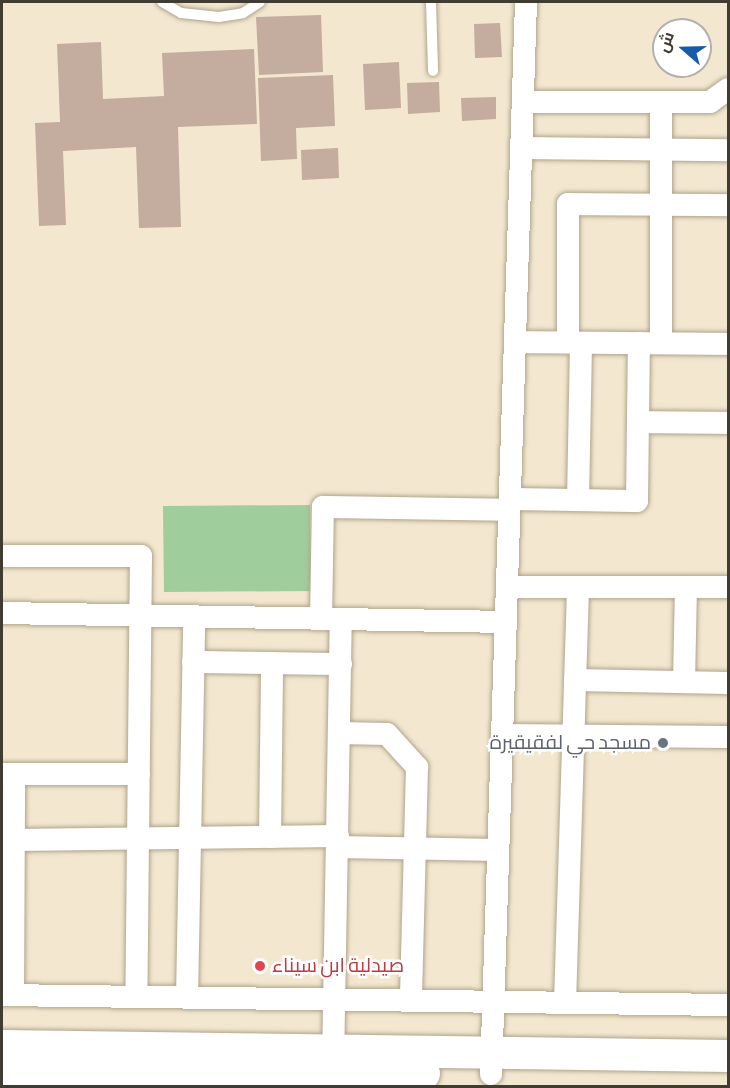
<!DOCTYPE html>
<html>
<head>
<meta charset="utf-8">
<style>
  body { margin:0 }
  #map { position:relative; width:730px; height:1088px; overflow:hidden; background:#f3e7cf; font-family:"Sofia Sans Condensed",Cairo,sans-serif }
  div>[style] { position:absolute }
  .green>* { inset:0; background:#9fcd9b }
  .building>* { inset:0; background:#c4ac9e }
  .roads { filter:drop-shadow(0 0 2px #b0a48e) drop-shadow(0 0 2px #b0a48e) }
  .service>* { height:10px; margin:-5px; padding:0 5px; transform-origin:5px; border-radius:5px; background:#fff }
  .minor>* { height:22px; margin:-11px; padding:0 11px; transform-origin:11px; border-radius:11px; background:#fff }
  .secondary>* { height:32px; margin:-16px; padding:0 16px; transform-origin:16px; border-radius:16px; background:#fff }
  .dots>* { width:16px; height:16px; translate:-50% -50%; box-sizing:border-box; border:3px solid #fff; border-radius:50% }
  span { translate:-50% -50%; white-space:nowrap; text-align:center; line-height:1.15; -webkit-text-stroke:5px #fff; paint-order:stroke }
  .worship-label { font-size:20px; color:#5b616d }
  .right { translate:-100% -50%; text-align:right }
  .health-label { font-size:20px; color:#be3a42 }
  .left { translate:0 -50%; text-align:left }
  .frame { position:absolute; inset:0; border:3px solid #413c32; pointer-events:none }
  .north { position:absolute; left:652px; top:18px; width:60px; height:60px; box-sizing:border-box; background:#fff; border:2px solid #b3b1ad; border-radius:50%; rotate:290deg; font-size:16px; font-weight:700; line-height:24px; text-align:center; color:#413c32 }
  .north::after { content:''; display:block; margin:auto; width:21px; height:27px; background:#195aaa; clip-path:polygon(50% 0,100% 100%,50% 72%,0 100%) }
</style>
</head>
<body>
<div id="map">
  <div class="green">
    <div style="clip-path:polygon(310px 505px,311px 591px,164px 592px,163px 506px)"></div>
  </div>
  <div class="building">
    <div style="clip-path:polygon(321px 15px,323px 72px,259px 75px,256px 17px)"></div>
    <div style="clip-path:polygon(500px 23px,502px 57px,475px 58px,474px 24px)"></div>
    <div style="clip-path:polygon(101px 42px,103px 99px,164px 96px,162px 53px,254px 49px,257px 124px,178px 127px,181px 227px,139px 228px,136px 147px,63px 151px,66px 225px,39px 226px,35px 123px,60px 122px,57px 44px)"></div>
    <div style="clip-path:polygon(399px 62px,401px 108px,365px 110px,363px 64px)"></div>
    <div style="clip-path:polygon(333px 75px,335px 126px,296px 128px,297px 159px,261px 161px,258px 78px)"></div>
    <div style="clip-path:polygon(439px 82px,440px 112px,408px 114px,407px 83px)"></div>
    <div style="clip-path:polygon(496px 97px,496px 119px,462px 121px,461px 98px)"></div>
    <div style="clip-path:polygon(338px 148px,339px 178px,302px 180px,301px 150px)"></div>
  </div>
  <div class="roads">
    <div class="service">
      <div style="left:162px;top:2px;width:22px;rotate:30deg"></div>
      <div style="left:181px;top:13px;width:38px;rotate:6deg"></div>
      <div style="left:219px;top:17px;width:24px;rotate:-9deg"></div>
      <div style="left:243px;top:13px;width:20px;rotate:-33deg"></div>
      <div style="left:431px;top:2px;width:69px;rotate:88.3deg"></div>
    </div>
    <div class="minor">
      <div style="left:523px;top:102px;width:187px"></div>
      <div style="left:710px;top:102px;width:22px;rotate:-36deg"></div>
      <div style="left:521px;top:148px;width:207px;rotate:0.6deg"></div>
      <div style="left:515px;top:342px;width:213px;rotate:0.5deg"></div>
      <div style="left:568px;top:342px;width:138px;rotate:-90deg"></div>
      <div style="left:568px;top:204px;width:160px;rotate:0.4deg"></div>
      <div style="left:661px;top:343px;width:241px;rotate:-90deg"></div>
      <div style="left:638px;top:422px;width:90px;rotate:0.6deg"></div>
      <div style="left:510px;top:499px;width:127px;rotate:0.9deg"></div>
      <div style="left:637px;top:501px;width:158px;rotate:-89.3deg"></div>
      <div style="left:578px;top:500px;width:157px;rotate:-88.9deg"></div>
      <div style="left:2px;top:556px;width:139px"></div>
      <div style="left:141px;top:556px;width:441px;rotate:90.6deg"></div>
      <div style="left:507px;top:587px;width:221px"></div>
      <div style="left:2px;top:613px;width:504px;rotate:1.02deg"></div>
      <div style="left:321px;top:619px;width:112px;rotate:-89deg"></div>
      <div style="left:323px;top:507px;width:186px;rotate:0.9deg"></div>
      <div style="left:193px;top:662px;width:148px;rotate:0.8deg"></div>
      <div style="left:575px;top:680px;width:153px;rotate:1.1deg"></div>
      <div style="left:684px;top:682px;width:95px;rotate:-88.8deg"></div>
      <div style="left:339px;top:733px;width:48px;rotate:1.2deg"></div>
      <div style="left:387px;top:734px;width:45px;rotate:47.7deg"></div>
      <div style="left:417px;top:767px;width:233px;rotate:91.5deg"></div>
      <div style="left:502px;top:735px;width:226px;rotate:0.5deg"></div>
      <div style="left:2px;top:774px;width:137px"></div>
      <div style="left:270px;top:837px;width:174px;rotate:-89.3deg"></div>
      <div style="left:14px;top:840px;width:324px;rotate:-0.7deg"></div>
      <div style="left:337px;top:847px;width:161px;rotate:1.1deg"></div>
      <div style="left:2px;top:995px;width:726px;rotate:0.79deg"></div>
      <div style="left:13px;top:995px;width:221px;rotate:-89.7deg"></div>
      <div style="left:187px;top:998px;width:381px;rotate:-88.9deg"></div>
      <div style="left:565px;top:1003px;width:416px;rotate:-88.2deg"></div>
      <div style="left:333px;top:1065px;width:446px;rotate:-89deg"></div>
      <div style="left:491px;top:1074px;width:1073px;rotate:-88.13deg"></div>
    </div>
    <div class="secondary">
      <div style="left:2px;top:1046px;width:726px;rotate:0.79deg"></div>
      <div style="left:2px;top:1070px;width:422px;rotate:0.5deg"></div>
    </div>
  </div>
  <div class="dots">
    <div style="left:663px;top:743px;background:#6b7280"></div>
    <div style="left:260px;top:966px;background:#e0444e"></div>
  </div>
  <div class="worship-label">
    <span class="right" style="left:651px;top:743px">مسجد حي لفقيقيرة</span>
  </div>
  <div class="health-label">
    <span class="left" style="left:272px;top:966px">صيدلية ابن سيناء</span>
  </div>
  <div class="frame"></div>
  <div class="north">ش</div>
</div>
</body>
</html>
